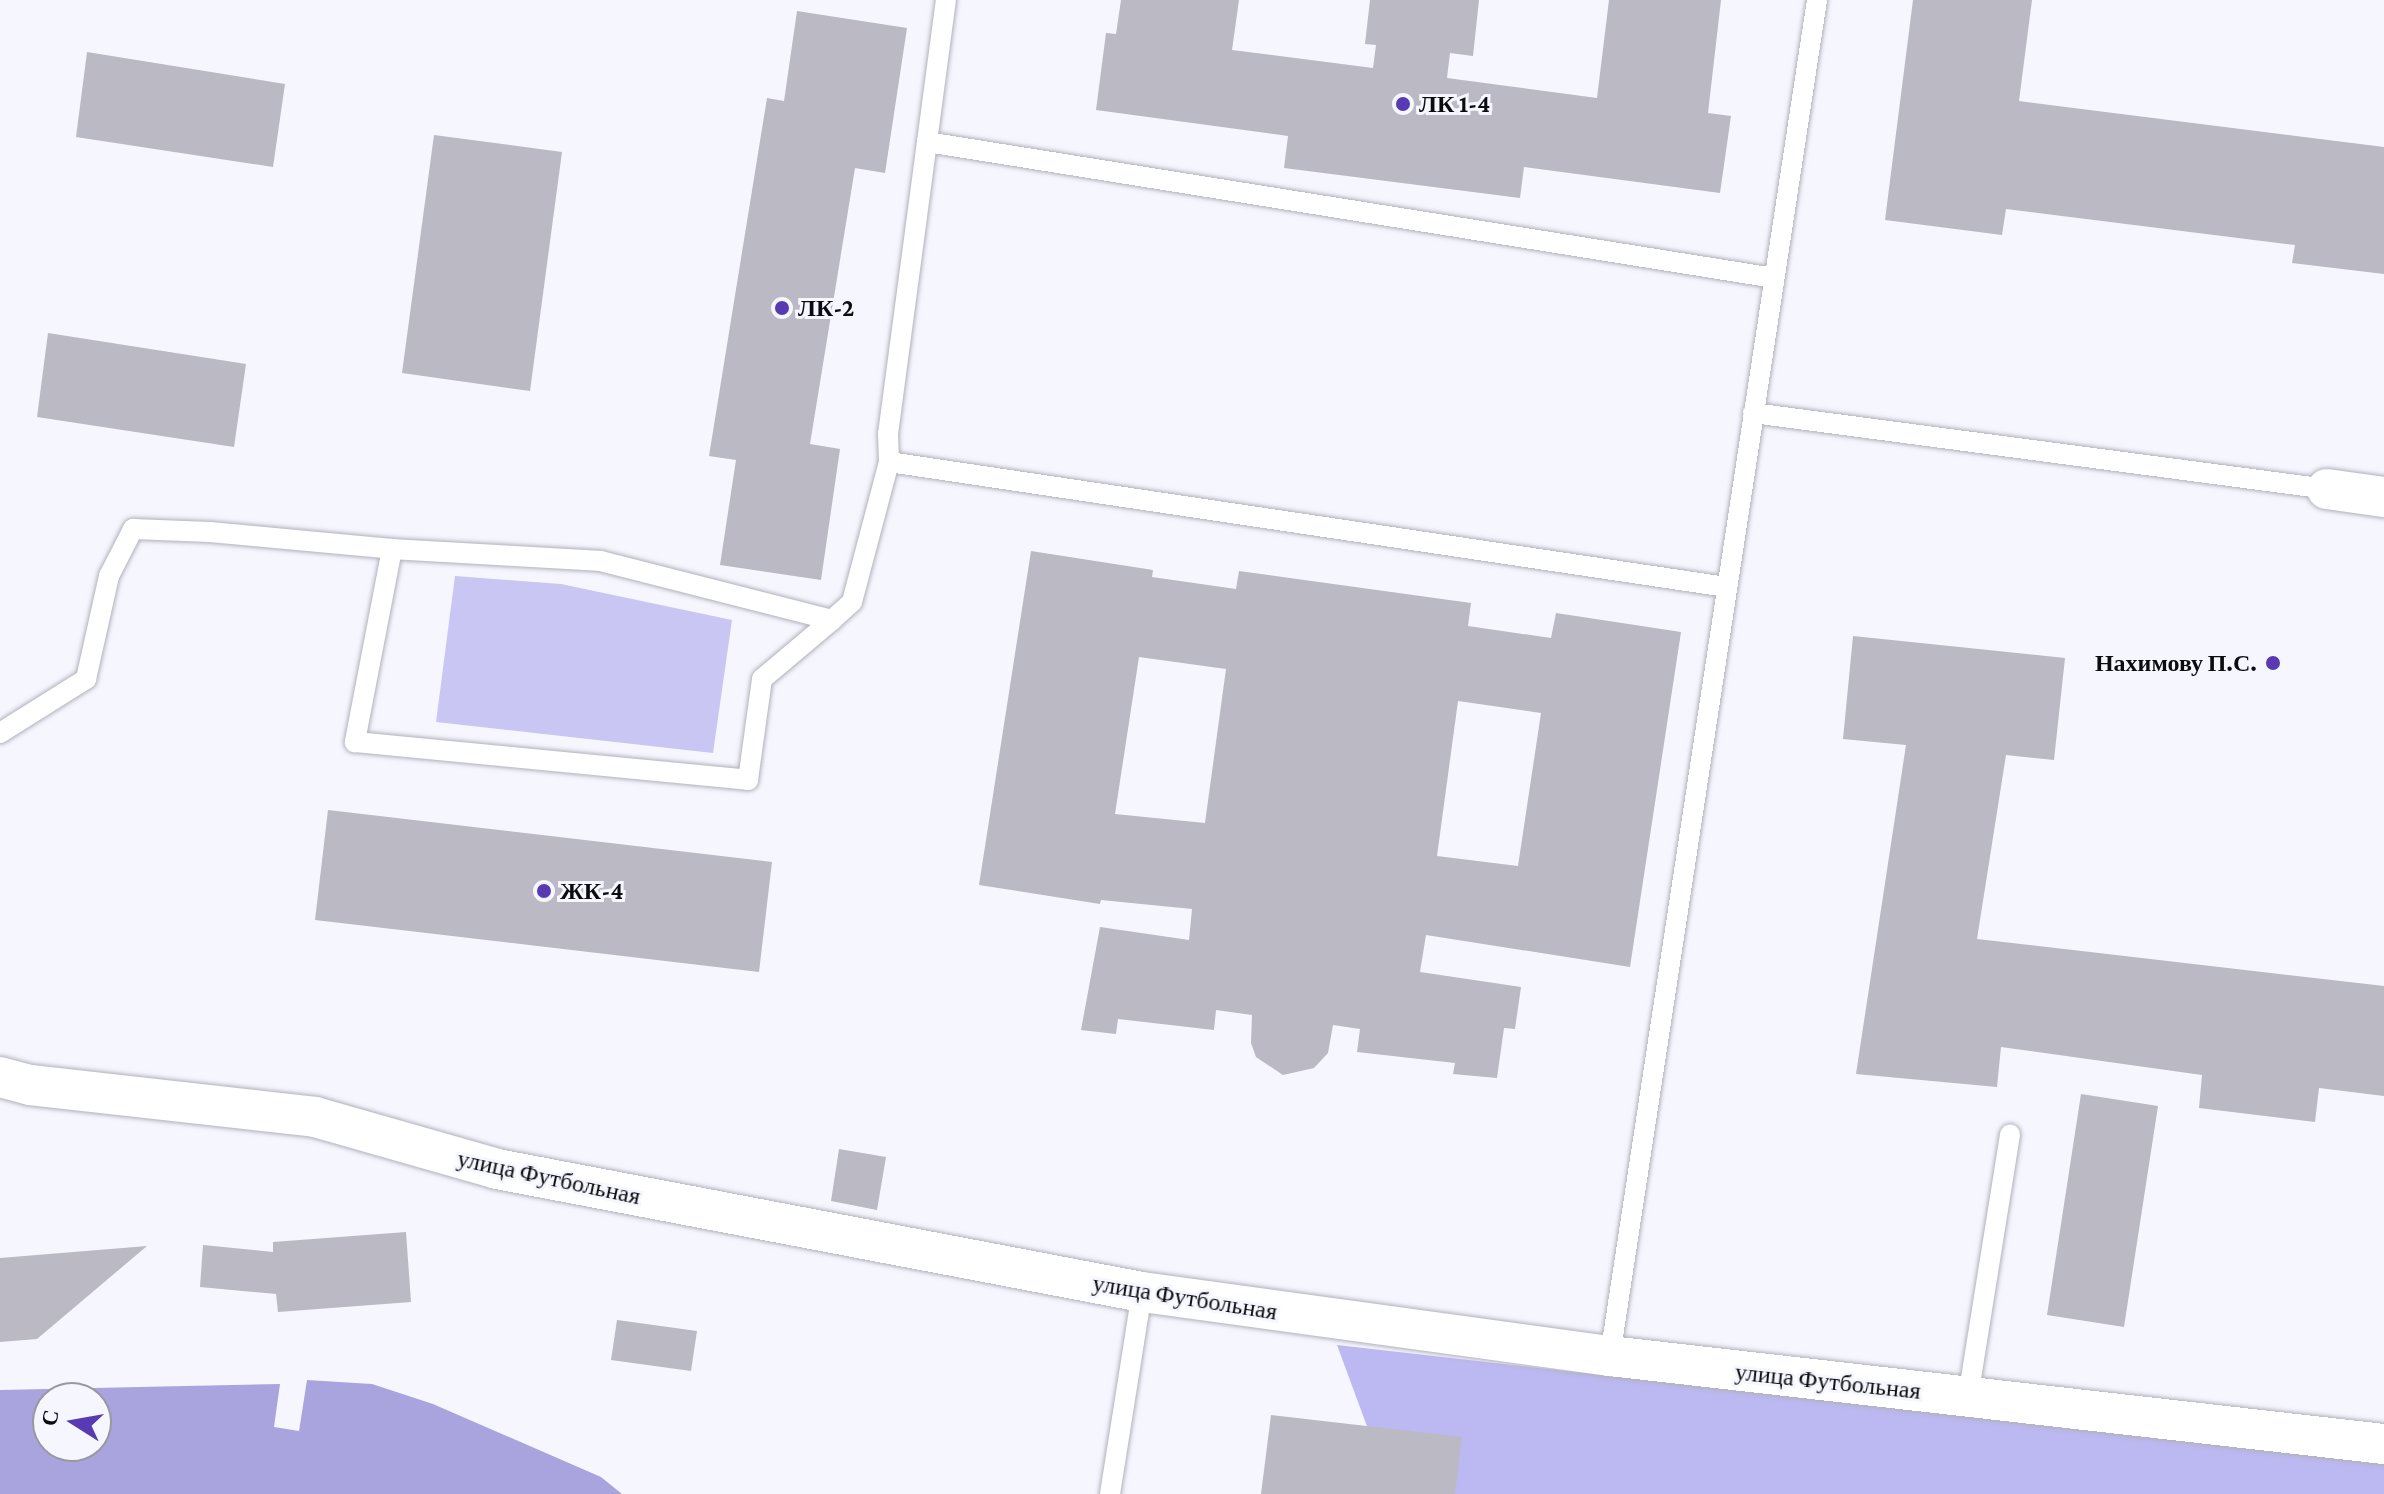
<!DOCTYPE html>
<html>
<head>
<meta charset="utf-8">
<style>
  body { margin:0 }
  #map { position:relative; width:2384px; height:1494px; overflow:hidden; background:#f6f6ff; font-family:"Crimson Pro",serif }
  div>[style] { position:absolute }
  .green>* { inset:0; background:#c9c6f3 }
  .forest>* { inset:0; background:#bcb8f1 }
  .water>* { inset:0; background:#a9a4dd }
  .building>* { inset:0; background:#bab9c4 }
  .roads { filter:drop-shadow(0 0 2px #b1b1bb) drop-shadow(0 0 2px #b1b1bb) }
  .service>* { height:20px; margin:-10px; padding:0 10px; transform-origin:10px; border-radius:10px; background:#fff }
  .minor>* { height:40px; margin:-20px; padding:0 20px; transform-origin:20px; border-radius:20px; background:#fff }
  .dots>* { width:22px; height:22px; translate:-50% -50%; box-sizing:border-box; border:4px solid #f6f6ff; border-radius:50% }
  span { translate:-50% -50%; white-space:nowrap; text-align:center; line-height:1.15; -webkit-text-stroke:6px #f6f6ff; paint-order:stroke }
  .poi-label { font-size:24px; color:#0c0c10; font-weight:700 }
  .left { translate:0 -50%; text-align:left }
  .right { translate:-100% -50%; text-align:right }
  .street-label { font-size:24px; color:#0c0c10 }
  .north { position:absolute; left:32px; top:1382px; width:80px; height:80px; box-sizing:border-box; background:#f6f6ff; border:2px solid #98989f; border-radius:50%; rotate:281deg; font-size:22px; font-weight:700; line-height:32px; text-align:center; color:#0c0c10 }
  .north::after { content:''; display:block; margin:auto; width:28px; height:36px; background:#583bb3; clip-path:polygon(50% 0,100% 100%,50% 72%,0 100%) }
</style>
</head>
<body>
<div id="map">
  <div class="green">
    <div style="clip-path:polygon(455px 576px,561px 584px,732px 620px,713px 753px,436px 722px)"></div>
  </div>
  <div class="forest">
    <div style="clip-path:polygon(1337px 1345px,2384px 1464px,2384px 1494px,1392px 1494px)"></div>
  </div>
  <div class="water">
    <div style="clip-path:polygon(evenodd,307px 1380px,372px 1384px,433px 1404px,601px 1477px,622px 1494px,0 1494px,0 1390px,280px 1384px,274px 1427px,299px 1431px,307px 1380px,48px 1398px,96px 1398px,96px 1446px,48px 1446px,48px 1398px)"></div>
  </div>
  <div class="building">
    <div style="clip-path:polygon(1121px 0,1239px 0,1232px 50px,1373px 68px,1376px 45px,1365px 44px,1370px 0,1479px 0,1473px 56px,1450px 53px,1447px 78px,1597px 98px,1609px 0,1721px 0,1708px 113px,1731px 116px,1720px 193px,1524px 167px,1520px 198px,1284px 168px,1288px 136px,1096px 110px,1106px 33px,1116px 34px)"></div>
    <div style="clip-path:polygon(1913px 0,2032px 0,2019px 101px,2384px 147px,2384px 274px,2292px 263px,2295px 245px,2006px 209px,2002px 235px,1885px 220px)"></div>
    <div style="clip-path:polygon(797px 11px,907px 28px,885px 173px,855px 168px,810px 444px,840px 449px,821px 580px,720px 565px,736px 460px,709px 456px,767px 98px,784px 101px)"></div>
    <div style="clip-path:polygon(87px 52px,285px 84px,273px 167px,76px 137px)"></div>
    <div style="clip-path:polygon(434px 135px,562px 152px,530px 391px,402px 373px)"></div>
    <div style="clip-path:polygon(48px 333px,246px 364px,234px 447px,37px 417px)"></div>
    <div style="clip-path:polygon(evenodd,1031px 551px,1153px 570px,1152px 577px,1236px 589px,1239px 571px,1471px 603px,1468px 626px,1551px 638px,1556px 613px,1681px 632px,1630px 967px,1426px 935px,1420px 972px,1521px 987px,1515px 1029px,1504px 1028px,1497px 1078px,1453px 1074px,1455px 1063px,1357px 1052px,1360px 1029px,1333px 1025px,1328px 1053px,1314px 1068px,1283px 1075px,1256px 1057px,1251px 1043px,1252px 1015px,1216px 1010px,1214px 1030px,1118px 1019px,1116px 1034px,1081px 1030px,1100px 927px,1189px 940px,1192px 909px,1101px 900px,1100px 904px,979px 885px,1031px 551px,1139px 657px,1226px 669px,1205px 823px,1115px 814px,1139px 657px,1031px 551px,1458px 701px,1541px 713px,1518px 866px,1437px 856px,1458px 701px)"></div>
    <div style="clip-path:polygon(1853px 636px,2065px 658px,2054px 760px,2006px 755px,1977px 939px,2384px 986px,2384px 1096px,2319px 1088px,2315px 1122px,2199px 1108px,2202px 1075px,2001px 1047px,1997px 1087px,1856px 1074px,1906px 745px,1843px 739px)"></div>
    <div style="clip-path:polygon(328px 810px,772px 862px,759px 972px,315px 920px)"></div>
    <div style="clip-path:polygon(2081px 1094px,2158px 1106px,2124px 1327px,2047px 1315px)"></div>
    <div style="clip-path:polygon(839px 1149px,886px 1157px,877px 1210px,831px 1201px)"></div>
    <div style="clip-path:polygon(406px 1232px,411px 1302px,278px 1312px,276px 1294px,200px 1287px,203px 1245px,273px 1252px,273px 1242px)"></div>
    <div style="clip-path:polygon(147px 1246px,37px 1339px,0 1342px,0 1258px)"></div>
    <div style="clip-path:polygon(617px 1320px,697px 1331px,691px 1371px,611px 1360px)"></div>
    <div style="clip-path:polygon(1271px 1415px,1462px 1437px,1455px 1494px,1261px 1494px)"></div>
  </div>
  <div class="roads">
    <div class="service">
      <div style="left:927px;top:142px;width:858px;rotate:9.12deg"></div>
      <div style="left:1753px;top:413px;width:579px;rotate:7.54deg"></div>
      <div style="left:889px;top:462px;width:28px;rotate:-92deg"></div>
      <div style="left:888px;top:434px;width:438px;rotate:-82.4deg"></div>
      <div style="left:832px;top:620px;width:238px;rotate:-165.7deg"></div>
      <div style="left:601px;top:561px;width:209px;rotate:-176.7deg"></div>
      <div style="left:392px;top:549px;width:197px;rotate:100.9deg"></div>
      <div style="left:355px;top:742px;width:395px;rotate:5.5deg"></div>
      <div style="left:748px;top:780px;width:102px;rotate:-82.1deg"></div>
      <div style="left:762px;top:679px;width:92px;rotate:-40.1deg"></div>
      <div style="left:832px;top:620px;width:27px;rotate:-42deg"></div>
      <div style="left:852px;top:602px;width:145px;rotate:-75.2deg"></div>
      <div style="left:889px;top:462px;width:846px;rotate:8.49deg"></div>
      <div style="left:0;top:733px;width:102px;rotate:-32.1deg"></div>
      <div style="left:86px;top:679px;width:106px;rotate:-77.4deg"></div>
      <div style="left:109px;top:576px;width:53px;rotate:-62.9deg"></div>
      <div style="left:133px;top:529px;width:77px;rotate:2.2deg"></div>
      <div style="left:210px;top:532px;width:183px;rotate:5.3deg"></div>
      <div style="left:1610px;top:1356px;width:1372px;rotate:-81.32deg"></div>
      <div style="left:1968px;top:1397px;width:266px;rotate:-80.9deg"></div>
      <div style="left:1110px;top:1494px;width:205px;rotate:-81deg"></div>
    </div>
    <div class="minor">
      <div style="left:2327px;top:489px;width:58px;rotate:8deg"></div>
      <div style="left:0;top:1077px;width:31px;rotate:15deg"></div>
      <div style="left:30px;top:1085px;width:287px;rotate:6.4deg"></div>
      <div style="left:315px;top:1117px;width:189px;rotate:15.9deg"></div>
      <div style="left:497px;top:1169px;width:657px;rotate:10.8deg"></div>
      <div style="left:1142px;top:1292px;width:472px;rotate:7.8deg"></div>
      <div style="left:1610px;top:1356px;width:779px;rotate:6.49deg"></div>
    </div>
  </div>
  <div class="dots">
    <div style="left:1403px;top:104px;background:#583bb3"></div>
    <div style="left:782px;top:308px;background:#583bb3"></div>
    <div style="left:2273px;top:663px;background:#583bb3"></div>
    <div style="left:544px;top:891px;background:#583bb3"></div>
  </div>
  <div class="poi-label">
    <span class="left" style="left:1419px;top:104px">ЛК 1-4</span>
    <span class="left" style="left:798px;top:308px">ЛК-2</span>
    <span class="right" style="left:2257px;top:663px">Нахимову П.С.</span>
    <span class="left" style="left:560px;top:891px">ЖК-4</span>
  </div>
  <div class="street-label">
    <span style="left:549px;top:1177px;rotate:12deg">улица Футбольная</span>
    <span style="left:1185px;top:1297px;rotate:9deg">улица Футбольная</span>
    <span style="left:1828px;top:1381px;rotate:6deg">улица Футбольная</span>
  </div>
  <div class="north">С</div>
</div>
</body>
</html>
